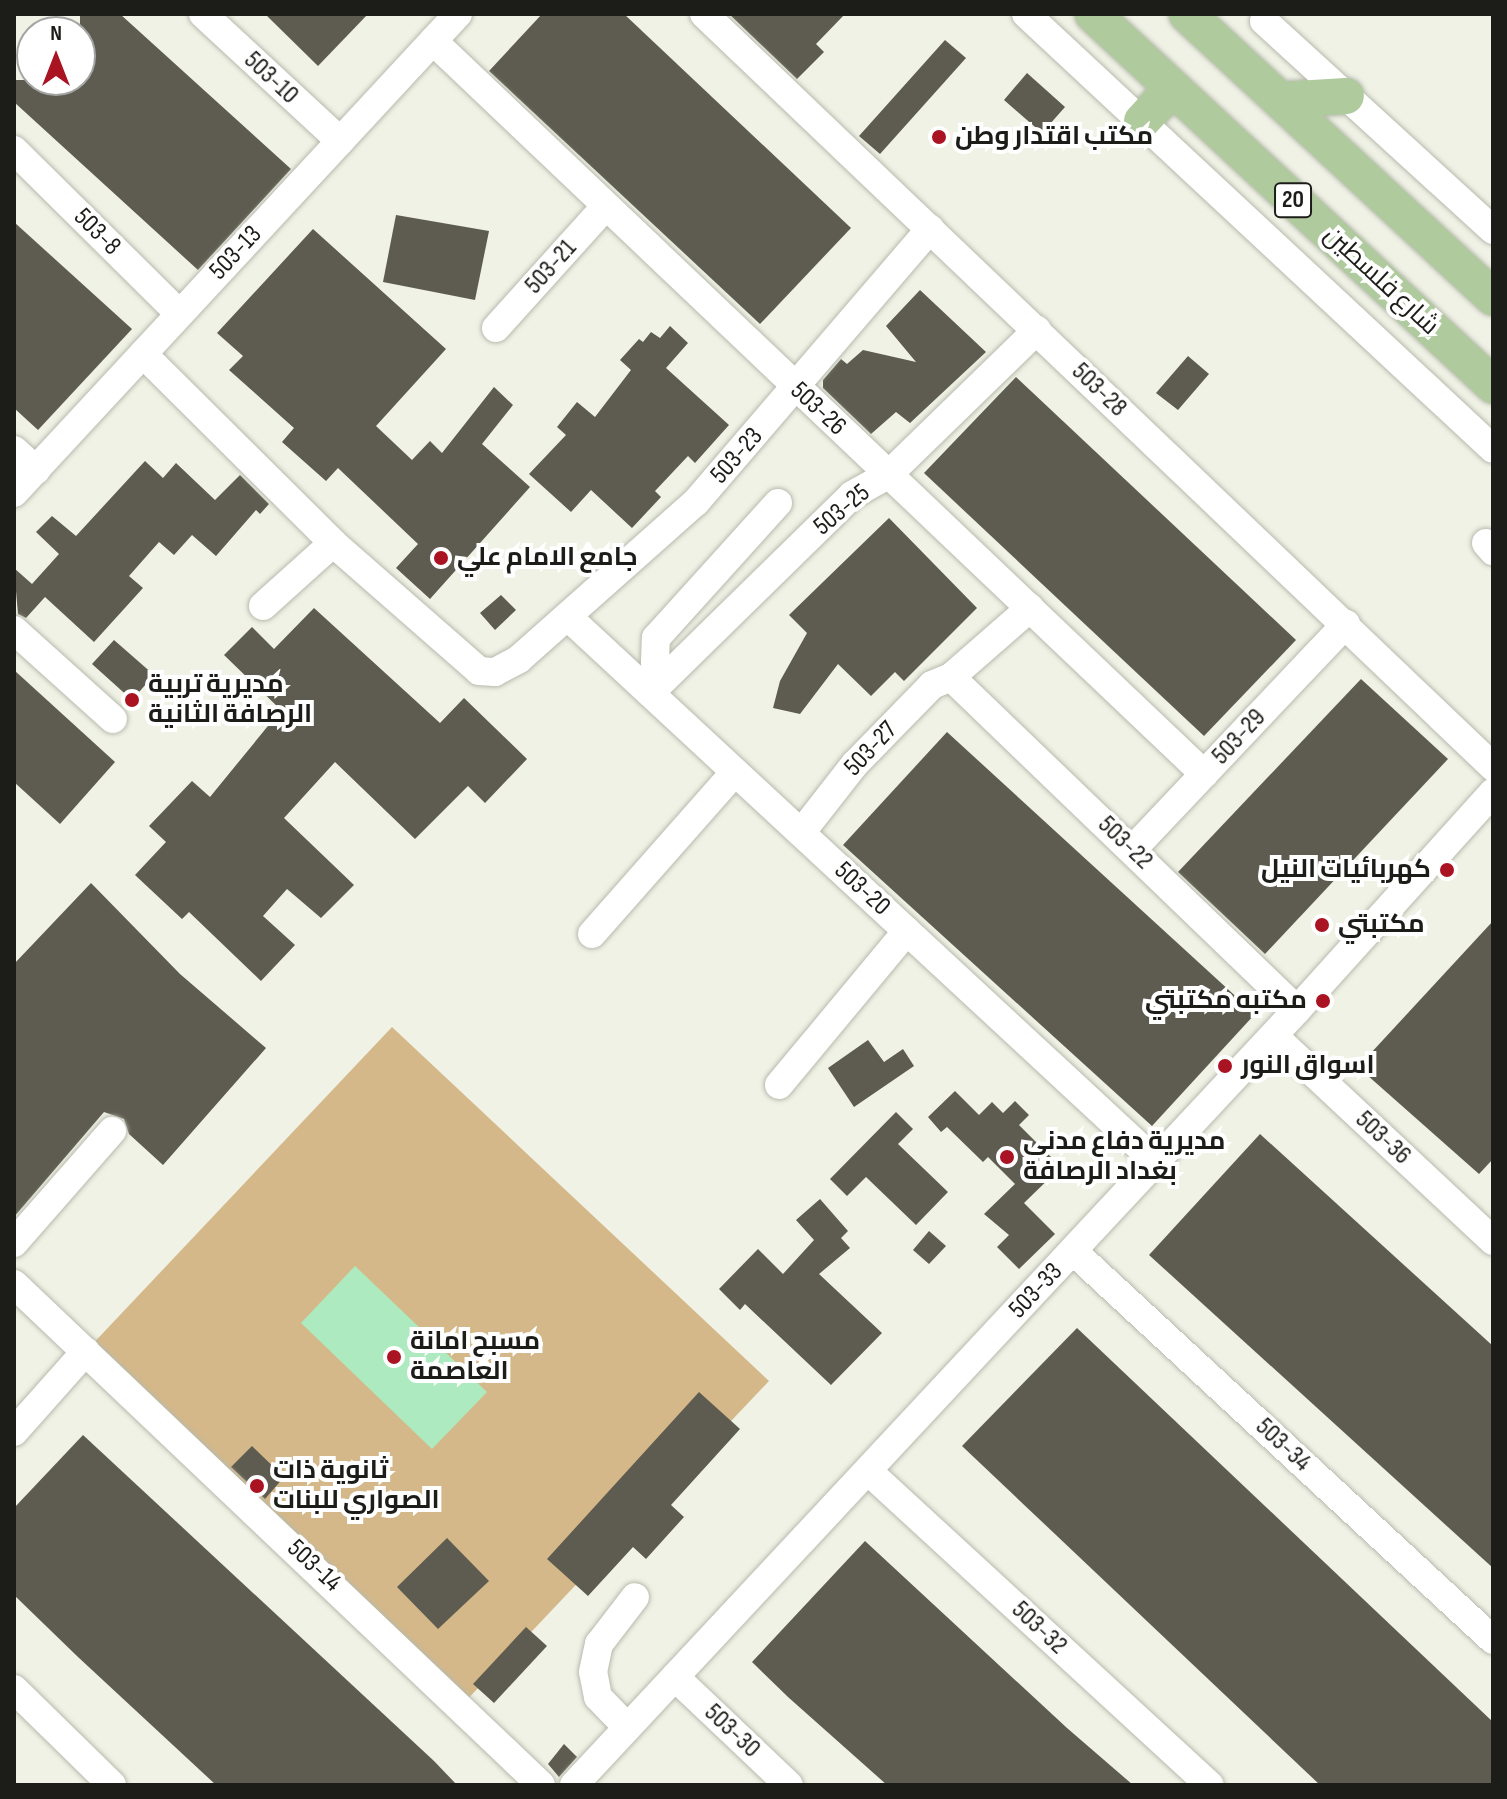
<!DOCTYPE html>
<html>
<head>
<meta charset="utf-8">
<style>
  body { margin:0 }
  #map { position:relative; width:1507px; height:1799px; overflow:hidden; background:#eff2e5; font-family:"Sofia Sans Condensed",Cairo,sans-serif }
  div>[style] { position:absolute }
  .green>* { inset:0; background:#d5b889 }
  .water>* { inset:0; background:#adeabf }
  .building>* { inset:0; background:#5e5b50 }
  .roads { filter:drop-shadow(0 0 2px #b7baad) drop-shadow(0 0 2px #b7baad) }
  .minor>* { height:28px; margin:-14px; padding:0 14px; transform-origin:14px; border-radius:14px; background:#fff }
  .major>* { height:36px; margin:-18px; padding:0 18px; transform-origin:18px; border-radius:18px; background:#afcb9e }
  .dots>* { width:22px; height:22px; translate:-50% -50%; box-sizing:border-box; border:4px solid #fff; border-radius:50% }
  span { translate:-50% -50%; white-space:nowrap; text-align:center; line-height:1.15; -webkit-text-stroke:8px #fff; paint-order:stroke }
  .shield-label span { padding:2px 6px; background:#fff; border:2px solid; border-radius:6px; -webkit-text-stroke-width:0 }
  .shield-label { font-size:24px; color:#1c1d19; font-weight:700 }
  .street-label { font-size:26px; color:#1c1d19 }
  .poi-label { font-size:26px; color:#1c1d19; font-weight:700 }
  .left { translate:0 -50%; text-align:left }
  .right { translate:-100% -50%; text-align:right }
  .frame { position:absolute; inset:0; border:16px solid #1c1d19; pointer-events:none }
  .north { position:absolute; left:16px; top:16px; width:80px; height:80px; box-sizing:border-box; background:#fff; border:2px solid #a4a5a3; border-radius:50%; rotate:0deg; font-size:22px; font-weight:700; line-height:32px; text-align:center; color:#1c1d19 }
  .north::after { content:''; display:block; margin:auto; width:28px; height:36px; background:#a91322; clip-path:polygon(50% 0,100% 100%,50% 72%,0 100%) }
</style>
</head>
<body>
<div id="map">
  <div class="green">
    <div style="clip-path:polygon(392px 1027px,769px 1381px,462px 1705px,86px 1351px)"></div>
  </div>
  <div class="water">
    <div style="clip-path:polygon(355px 1266px,487px 1392px,432px 1449px,301px 1323px)"></div>
  </div>
  <div class="building">
    <div style="clip-path:polygon(80px 14px,120px 14px,291px 169px,198px 270px,14px 102px,14px 80px,80px 80px)"></div>
    <div style="clip-path:polygon(265px 14px,368px 14px,318px 66px)"></div>
    <div style="clip-path:polygon(542px 14px,624px 14px,851px 228px,760px 324px,489px 71px)"></div>
    <div style="clip-path:polygon(729px 14px,845px 14px,816px 44px,824px 52px,797px 79px)"></div>
    <div style="clip-path:polygon(945px 40px,966px 58px,880px 154px,859px 136px)"></div>
    <div style="clip-path:polygon(1027px 73px,1065px 107px,1042px 133px,1004px 100px)"></div>
    <div style="clip-path:polygon(396px 215px,489px 231px,475px 300px,383px 282px)"></div>
    <div style="clip-path:polygon(14px 222px,132px 329px,38px 430px,14px 408px)"></div>
    <div style="clip-path:polygon(313px 229px,446px 349px,376px 426px,412px 460px,430px 441px,442px 453px,494px 387px,513px 405px,482px 444px,530px 487px,430px 599px,396px 568px,418px 544px,338px 468px,326px 481px,282px 442px,294px 428px,229px 370px,243px 356px,217px 333px)"></div>
    <div style="clip-path:polygon(920px 290px,986px 352px,910px 423px,896px 412px,871px 434px,823px 388px,823px 380px,841px 359px,847px 364px,863px 350px,916px 362px,886px 326px)"></div>
    <div style="clip-path:polygon(670px 326px,688px 343px,666px 368px,729px 425px,695px 463px,688px 456px,655px 491px,661px 497px,632px 528px,591px 490px,571px 512px,529px 474px,566px 435px,557px 427px,577px 402px,595px 417px,631px 370px,620px 360px,639px 339px,643px 342px,651px 332px,660px 338px)"></div>
    <div style="clip-path:polygon(1188px 356px,1209px 374px,1178px 410px,1156px 393px)"></div>
    <div style="clip-path:polygon(1016px 377px,1296px 640px,1204px 736px,924px 473px)"></div>
    <div style="clip-path:polygon(145px 461px,163px 478px,176px 463px,215px 500px,240px 475px,269px 504px,260px 514px,256px 510px,216px 556px,192px 535px,174px 555px,159px 542px,129px 576px,143px 588px,94px 642px,45px 597px,26px 618px,18px 614px,14px 568px,32px 584px,59px 554px,36px 532px,52px 516px,76px 536px)"></div>
    <div style="clip-path:polygon(889px 518px,977px 608px,904px 681px,895px 672px,871px 696px,838px 664px,800px 714px,773px 708px,780px 681px,807px 633px,789px 615px)"></div>
    <div style="clip-path:polygon(501px 595px,516px 610px,495px 630px,480px 613px)"></div>
    <div style="clip-path:polygon(314px 608px,440px 723px,464px 698px,527px 759px,485px 803px,468px 786px,415px 839px,335px 762px,284px 818px,354px 885px,321px 918px,287px 889px,263px 916px,295px 945px,261px 981px,189px 912px,182px 919px,135px 875px,166px 842px,149px 826px,192px 781px,210px 797px,281px 710px,224px 655px,252px 627px,274px 649px)"></div>
    <div style="clip-path:polygon(114px 640px,154px 675px,132px 700px,92px 664px)"></div>
    <div style="clip-path:polygon(14px 670px,115px 762px,60px 824px,14px 782px)"></div>
    <div style="clip-path:polygon(1361px 679px,1448px 759px,1265px 954px,1178px 872px)"></div>
    <div style="clip-path:polygon(947px 732px,1255px 1014px,1152px 1126px,843px 845px)"></div>
    <div style="clip-path:polygon(91px 883px,180px 974px,266px 1048px,163px 1165px,129px 1134px,124px 1119px,104px 1112px,14px 1217px,14px 964px)"></div>
    <div style="clip-path:polygon(1493px 921px,1493px 1159px,1479px 1174px,1358px 1067px)"></div>
    <div style="clip-path:polygon(868px 1040px,884px 1062px,903px 1049px,914px 1066px,854px 1107px,828px 1068px)"></div>
    <div style="clip-path:polygon(955px 1091px,979px 1115px,992px 1102px,1003px 1113px,1015px 1101px,1029px 1115px,1019px 1125px,1061px 1167px,1024px 1203px,1055px 1234px,1019px 1269px,997px 1247px,1009px 1235px,984px 1214px,1015px 1184px,988px 1157px,983px 1162px,947px 1127px,941px 1132px,928px 1117px)"></div>
    <div style="clip-path:polygon(896px 1112px,913px 1129px,898px 1144px,948px 1192px,916px 1225px,866px 1177px,847px 1196px,830px 1179px)"></div>
    <div style="clip-path:polygon(1260px 1134px,1493px 1346px,1493px 1568px,1149px 1255px)"></div>
    <div style="clip-path:polygon(820px 1199px,848px 1231px,841px 1238px,850px 1248px,819px 1274px,882px 1333px,831px 1385px,745px 1304px,740px 1310px,719px 1289px,758px 1249px,783px 1274px,814px 1240px,796px 1220px)"></div>
    <div style="clip-path:polygon(929px 1231px,946px 1246px,929px 1264px,913px 1250px)"></div>
    <div style="clip-path:polygon(1077px 1328px,1493px 1722px,1493px 1785px,1320px 1785px,962px 1446px)"></div>
    <div style="clip-path:polygon(699px 1392px,740px 1429px,671px 1505px,684px 1517px,646px 1559px,633px 1547px,588px 1596px,547px 1559px)"></div>
    <div style="clip-path:polygon(83px 1435px,434px 1761px,457px 1785px,216px 1785px,78px 1657px,14px 1595px,14px 1508px)"></div>
    <div style="clip-path:polygon(252px 1446px,284px 1477px,265px 1499px,231px 1467px)"></div>
    <div style="clip-path:polygon(447px 1538px,489px 1581px,438px 1629px,397px 1587px)"></div>
    <div style="clip-path:polygon(865px 1541px,1067px 1728px,1133px 1785px,887px 1785px,788px 1697px,752px 1662px)"></div>
    <div style="clip-path:polygon(526px 1627px,547px 1646px,494px 1703px,473px 1684px)"></div>
    <div style="clip-path:polygon(564px 1744px,577px 1757px,559px 1777px,548px 1764px)"></div>
  </div>
  <div class="roads">
    <div class="minor">
      <div style="left:203px;top:14px;width:187px;rotate:42.8deg"></div>
      <div style="left:704px;top:14px;width:1091px;rotate:43.66deg"></div>
      <div style="left:1026px;top:14px;width:638px;rotate:42.97deg"></div>
      <div style="left:1264px;top:21px;width:310px;rotate:42.4deg"></div>
      <div style="left:433px;top:41px;width:1064px;rotate:43.55deg"></div>
      <div style="left:14px;top:150px;width:233px;rotate:44.7deg"></div>
      <div style="left:496px;top:328px;width:164px;rotate:-48deg"></div>
      <div style="left:143px;top:354px;width:268px;rotate:44.8deg"></div>
      <div style="left:333px;top:543px;width:194px;rotate:41.2deg"></div>
      <div style="left:479px;top:671px;width:16px;rotate:4deg"></div>
      <div style="left:495px;top:672px;width:27px;rotate:-28deg"></div>
      <div style="left:519px;top:659px;width:237px;rotate:-41.6deg"></div>
      <div style="left:696px;top:502px;width:360px;rotate:-49.4deg"></div>
      <div style="left:14px;top:450px;width:30px;rotate:42deg"></div>
      <div style="left:14px;top:493px;width:653px;rotate:-47.17deg"></div>
      <div style="left:1486px;top:543px;width:11px;rotate:49deg"></div>
      <div style="left:263px;top:606px;width:94px;rotate:-42deg"></div>
      <div style="left:568px;top:617px;width:802px;rotate:42.83deg"></div>
      <div style="left:14px;top:630px;width:133px;rotate:42deg"></div>
      <div style="left:666px;top:676px;width:18px;rotate:-128deg"></div>
      <div style="left:655px;top:662px;width:24px;rotate:-88deg"></div>
      <div style="left:656px;top:638px;width:182px;rotate:-47.9deg"></div>
      <div style="left:951px;top:677px;width:480px;rotate:43.9deg"></div>
      <div style="left:650px;top:693px;width:283px;rotate:-44.4deg"></div>
      <div style="left:852px;top:495px;width:41px;rotate:-29.1deg"></div>
      <div style="left:888px;top:475px;width:208px;rotate:-44.2deg"></div>
      <div style="left:801px;top:833px;width:88px;rotate:-52deg"></div>
      <div style="left:855px;top:764px;width:110px;rotate:-45.7deg"></div>
      <div style="left:932px;top:685px;width:21px;rotate:-23deg"></div>
      <div style="left:951px;top:677px;width:105px;rotate:-41.1deg"></div>
      <div style="left:1133px;top:849px;width:310px;rotate:-46.6deg"></div>
      <div style="left:592px;top:934px;width:216px;rotate:-48.6deg"></div>
      <div style="left:1274px;top:1036px;width:300px;rotate:43.1deg"></div>
      <div style="left:779px;top:1085px;width:200px;rotate:-50.3deg"></div>
      <div style="left:14px;top:1243px;width:149px;rotate:-48.8deg"></div>
      <div style="left:1073px;top:1251px;width:572px;rotate:42.81deg"></div>
      <div style="left:14px;top:1284px;width:727px;rotate:43.55deg"></div>
      <div style="left:14px;top:1432px;width:108px;rotate:-48.4deg"></div>
      <div style="left:868px;top:1471px;width:464px;rotate:42.6deg"></div>
      <div style="left:675px;top:1677px;width:157px;rotate:43.5deg"></div>
      <div style="left:14px;top:1689px;width:137px;rotate:44.4deg"></div>
      <div style="left:626px;top:1726px;width:40px;rotate:-134deg"></div>
      <div style="left:598px;top:1697px;width:25px;rotate:-101deg"></div>
      <div style="left:593px;top:1672px;width:29px;rotate:-78deg"></div>
      <div style="left:599px;top:1644px;width:59px;rotate:-52.5deg"></div>
      <div style="left:574px;top:1785px;width:1060px;rotate:-46.99deg"></div>
      <div style="left:1297px;top:1010px;width:293px;rotate:-48deg"></div>
    </div>
    <div class="major">
      <div style="left:1093px;top:14px;width:546px;rotate:42.85deg"></div>
      <div style="left:1187px;top:14px;width:417px;rotate:42.8deg"></div>
      <div style="left:1280px;top:100px;width:66px;rotate:-3.5deg"></div>
      <div style="left:1142px;top:121px;width:45px;rotate:-46.8deg"></div>
    </div>
  </div>
  <div class="dots">
    <div style="left:939px;top:137px;background:#a91322"></div>
    <div style="left:441px;top:558px;background:#a91322"></div>
    <div style="left:132px;top:700px;background:#a91322"></div>
    <div style="left:1447px;top:870px;background:#a91322"></div>
    <div style="left:1322px;top:925px;background:#a91322"></div>
    <div style="left:1323px;top:1001px;background:#a91322"></div>
    <div style="left:1225px;top:1066px;background:#a91322"></div>
    <div style="left:1007px;top:1157px;background:#a91322"></div>
    <div style="left:394px;top:1357px;background:#a91322"></div>
    <div style="left:257px;top:1486px;background:#a91322"></div>
  </div>
  <div class="shield-label">
    <span style="left:1293px;top:200px">20</span>
  </div>
  <div class="street-label">
    <span style="left:271px;top:78px;rotate:43deg">503-10</span>
    <span style="left:97px;top:232px;rotate:45deg">503-8</span>
    <span style="left:236px;top:253px;rotate:-47deg">503-13</span>
    <span style="left:551px;top:267px;rotate:-48deg">503-21</span>
    <span style="left:1381px;top:281px;rotate:43deg">شارع فلسطين</span>
    <span style="left:1099px;top:390px;rotate:44deg">503-28</span>
    <span style="left:818px;top:409px;rotate:43deg">503-26</span>
    <span style="left:737px;top:456px;rotate:-49deg">503-23</span>
    <span style="left:842px;top:510px;rotate:-40deg">503-25</span>
    <span style="left:1239px;top:737px;rotate:-47deg">503-29</span>
    <span style="left:871px;top:749px;rotate:-47deg">503-27</span>
    <span style="left:1125px;top:843px;rotate:44deg">503-22</span>
    <span style="left:862px;top:889px;rotate:43deg">503-20</span>
    <span style="left:1383px;top:1138px;rotate:43deg">503-36</span>
    <span style="left:1036px;top:1291px;rotate:-47deg">503-33</span>
    <span style="left:1283px;top:1445px;rotate:43deg">503-34</span>
    <span style="left:314px;top:1566px;rotate:43deg">503-14</span>
    <span style="left:1039px;top:1628px;rotate:43deg">503-32</span>
    <span style="left:732px;top:1731px;rotate:43deg">503-30</span>
  </div>
  <div class="poi-label">
    <span class="left" style="left:955px;top:137px">مكتب اقتدار وطن</span>
    <span class="left" style="left:457px;top:558px">جامع الامام علي</span>
    <span class="left" style="left:148px;top:700px">مديرية تربية<br>الرصافة الثانية</span>
    <span class="right" style="left:1431px;top:870px">كهربائيات النيل</span>
    <span class="left" style="left:1338px;top:925px">مكتبتي</span>
    <span class="right" style="left:1307px;top:1001px">مكتبه مكتبتي</span>
    <span class="left" style="left:1241px;top:1066px">اسواق النور</span>
    <span class="left" style="left:1023px;top:1157px">مديرية دفاع مدني<br>بغداد الرصافة</span>
    <span class="left" style="left:410px;top:1357px">مسبح امانة<br>العاصمة</span>
    <span class="left" style="left:273px;top:1486px">ثانوية ذات<br>الصواري للبنات</span>
  </div>
  <div class="frame"></div>
  <div class="north">N</div>
</div>
</body>
</html>
